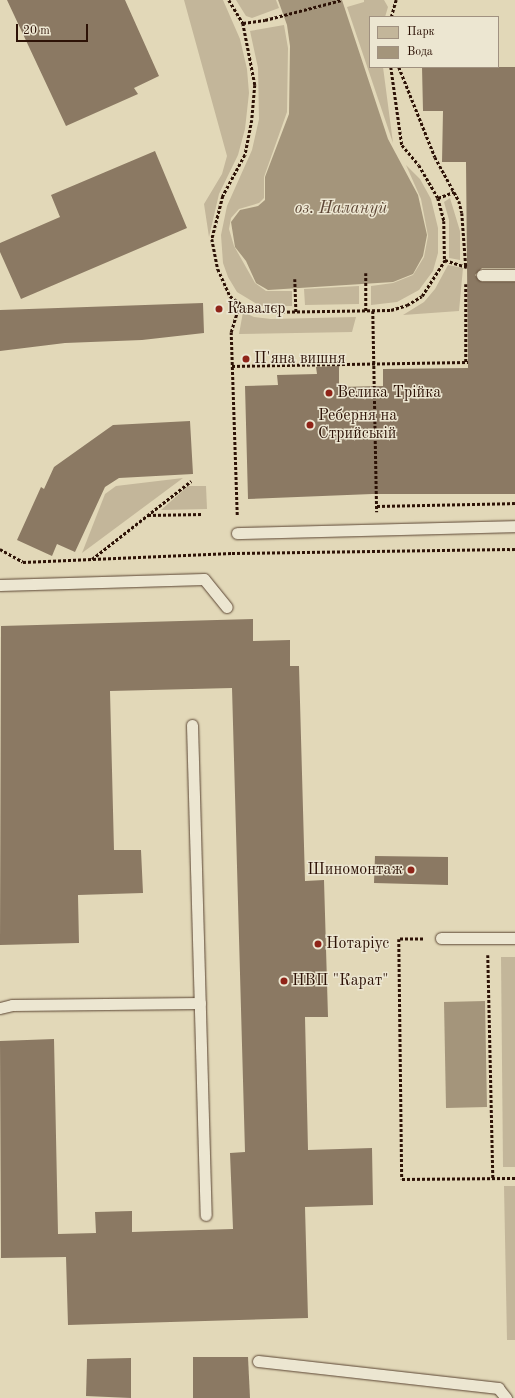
<!DOCTYPE html>
<html>
<head>
<meta charset="utf-8">
<style>
  body { margin:0 }
  #map { position:relative; width:515px; height:1398px; overflow:hidden; background:#e2d8b8; font-family:"Old Standard TT",serif }
  div>[style] { position:absolute }
  .green>* { inset:0; background:#c3b69a }
  .water>* { inset:0; background:#a4957b }
  .building>* { inset:0; background:#8b7963 }
  .path>* { height:2.5px; margin-top:-1.25px; transform-origin:0; background:repeating-linear-gradient(90deg,#2d1206 0 3px,transparent 0 5px) }
  .roads { filter:drop-shadow(0 0 1px #5a4432) drop-shadow(0 0 1px #5a4432) }
  .service>* { height:11px; margin:-5.5px; padding:0 5.5px; transform-origin:5.5px; border-radius:5.5px; background:#ece6d1 }
  .dots>* { width:11px; height:11px; translate:-50% -50%; box-sizing:border-box; border:2px solid #ece6d1; border-radius:50% }
  span { translate:-50% -50%; white-space:nowrap; text-align:center; line-height:1.15; -webkit-text-stroke:3px #ece6d1; paint-order:stroke }
  .poi-label { font-size:16px; color:#2d1206 }
  .left { translate:0 -50%; text-align:left }
  .right { translate:-100% -50%; text-align:right }
  .water-label { font-size:17px; color:#5d4635; font-style:italic }
  .legend { position:absolute; left:369px; top:16px; width:130px; height:52px; box-sizing:border-box; background:#ece6d1; border:1px solid #a09180; margin:0; padding:5px 7px; list-style:none; font-size:12px; color:#2d1206 }
  .legend li { display:flex; align-items:center; gap:8px; height:20px }
  .legend b { width:20px; border:1px solid #a09180 }
  .scale { position:absolute; left:16px; top:24px; width:72px; height:18px; box-sizing:border-box; border:2px solid #2d1206; border-top:0; padding-left:5px; font-size:12px; line-height:14px; white-space:nowrap; color:#2d1206; -webkit-text-stroke:3px #ece6d1; paint-order:stroke }
</style>
</head>
<body>
<div id="map">
  <div class="green">
    <div style="clip-path:polygon(184px 0,223px 0,240px 39px,247px 69px,249px 93px,245px 129px,238px 155px,219px 194px,209px 237px,204px 204px,222px 174px,227px 156px)"></div>
    <div style="clip-path:polygon(236px 0,276px 0,279px 8px,252px 18px,246px 16px)"></div>
    <div style="clip-path:polygon(364px 0,384px 0,388px 7px,385px 17px,370px 17px,370px 67px,383px 67px,393px 143px,347px 7px,364px 2px)"></div>
    <div style="clip-path:polygon(284px 25px,288px 48px,287px 112px,264px 177px,264px 198px,259px 203px,239px 209px,231px 218px,229px 229px,234px 246px,255px 283px,266px 291px,292px 291px,292px 306px,260px 306px,237px 292px,228px 277px,223px 263px,221px 235px,227px 206px,252px 150px,259px 119px,258px 68px,250px 31px)"></div>
    <div style="clip-path:polygon(406px 165px,420px 179px,431px 199px,438px 228px,438px 253px,433px 271px,419px 290px,397px 302px,371px 305px,371px 286px,393px 283px,413px 275px,424px 257px,428px 236px,421px 199px)"></div>
    <div style="clip-path:polygon(450px 198px,460px 231px,460px 260px,449px 258px,449px 220px,444px 202px)"></div>
    <div style="clip-path:polygon(448px 265px,463px 268px,459px 311px,403px 315px,424px 302px,435px 289px)"></div>
    <div style="clip-path:polygon(359px 286px,359px 304px,305px 305px,304px 289px)"></div>
    <div style="clip-path:polygon(243px 312px,254px 317px,271px 319px,356px 317px,352px 332px,239px 334px)"></div>
    <div style="clip-path:polygon(183px 478px,82px 553px,105px 494px,116px 486px)"></div>
    <div style="clip-path:polygon(188px 486px,206px 486px,207px 509px,161px 510px)"></div>
    <div style="clip-path:polygon(501px 957px,515px 957px,515px 1167px,503px 1167px)"></div>
    <div style="clip-path:polygon(504px 1186px,515px 1186px,515px 1340px,507px 1340px)"></div>
  </div>
  <div class="water">
    <div style="clip-path:polygon(278px 0,342px 0,388px 139px,418px 195px,427px 235px,423px 256px,413px 274px,393px 282px,268px 290px,256px 283px,246px 261px,235px 247px,231px 222px,240px 210px,258px 206px,265px 200px,265px 177px,289px 114px,290px 46px,287px 25px)"></div>
    <div style="clip-path:polygon(485px 1001px,487px 1107px,446px 1108px,444px 1002px)"></div>
  </div>
  <div class="building">
    <div style="clip-path:polygon(7px 0,125px 0,159px 76px,134px 88px,138px 94px,66px 126px)"></div>
    <div style="clip-path:polygon(422px 67px,515px 67px,515px 268px,482px 268px,475px 275px,482px 282px,515px 282px,515px 494px,372px 494px,248px 499px,245px 386px,278px 385px,277px 375px,317px 374px,316px 367px,339px 366px,339px 387px,383px 386px,383px 369px,468px 368px,466px 162px,442px 162px,443px 111px,423px 111px)"></div>
    <div style="clip-path:polygon(155px 151px,187px 228px,21px 299px,0 252px,0 243px,60px 217px,51px 195px)"></div>
    <div style="clip-path:polygon(203px 303px,204px 333px,142px 340px,65px 343px,0 351px,0 310px)"></div>
    <div style="clip-path:polygon(190px 421px,193px 474px,119px 478px,105px 487px,75px 552px,57px 544px,52px 556px,17px 540px,41px 487px,44px 489px,54px 467px,113px 425px)"></div>
    <div style="clip-path:polygon(253px 619px,253px 641px,290px 640px,290px 666px,299px 666px,305px 881px,324px 880px,328px 1017px,305px 1017px,308px 1150px,372px 1148px,373px 1205px,305px 1207px,308px 1318px,68px 1325px,66px 1257px,1px 1258px,0 1041px,54px 1039px,58px 1234px,96px 1233px,95px 1212px,132px 1211px,132px 1232px,233px 1229px,230px 1153px,245px 1152px,232px 688px,110px 691px,114px 850px,141px 850px,143px 893px,78px 895px,79px 943px,0 945px,1px 626px)"></div>
    <div style="clip-path:polygon(375px 856px,448px 857px,448px 885px,374px 883px)"></div>
    <div style="clip-path:polygon(193px 1357px,248px 1357px,250px 1398px,193px 1398px)"></div>
    <div style="clip-path:polygon(131px 1358px,131px 1398px,86px 1396px,87px 1359px)"></div>
  </div>
  <div class="path">
    <div style="left:229px;top:0;width:27px;rotate:59deg"></div>
    <div style="left:243px;top:23px;width:63px;rotate:79deg"></div>
    <div style="left:255px;top:85px;width:35px;rotate:95deg"></div>
    <div style="left:252px;top:120px;width:36px;rotate:101deg"></div>
    <div style="left:245px;top:155px;width:47px;rotate:118.2deg"></div>
    <div style="left:223px;top:196px;width:44px;rotate:104.3deg"></div>
    <div style="left:212px;top:239px;width:31px;rotate:79deg"></div>
    <div style="left:218px;top:269px;width:30px;rotate:66deg"></div>
    <div style="left:230px;top:296px;width:26px;rotate:36deg"></div>
    <div style="left:251px;top:311px;width:11px;rotate:5deg"></div>
    <div style="left:262px;top:312px;width:129px;rotate:-0.9deg"></div>
    <div style="left:391px;top:310px;width:17px;rotate:-17deg"></div>
    <div style="left:407px;top:305px;width:17px;rotate:-31deg"></div>
    <div style="left:422px;top:296px;width:43px;rotate:-57.4deg"></div>
    <div style="left:391px;top:17px;width:18px;rotate:-74deg"></div>
    <div style="left:243px;top:23px;width:22px;rotate:-8deg"></div>
    <div style="left:265px;top:20px;width:80px;rotate:-14.6deg"></div>
    <div style="left:391px;top:67px;width:79px;rotate:82deg"></div>
    <div style="left:402px;top:145px;width:26px;rotate:50deg"></div>
    <div style="left:419px;top:165px;width:38px;rotate:60deg"></div>
    <div style="left:438px;top:198px;width:24px;rotate:75deg"></div>
    <div style="left:444px;top:221px;width:39px;rotate:89deg"></div>
    <div style="left:445px;top:260px;width:23px;rotate:18deg"></div>
    <div style="left:399px;top:67px;width:97px;rotate:68.2deg"></div>
    <div style="left:435px;top:157px;width:50px;rotate:61.4deg"></div>
    <div style="left:459px;top:201px;width:12px;rotate:76deg"></div>
    <div style="left:462px;top:213px;width:54px;rotate:85.8deg"></div>
    <div style="left:438px;top:198px;width:17px;rotate:-21deg"></div>
    <div style="left:366px;top:273px;width:38px;rotate:90deg"></div>
    <div style="left:295px;top:279px;width:34px;rotate:88deg"></div>
    <div style="left:466px;top:284px;width:78px;rotate:90deg"></div>
    <div style="left:373px;top:311px;width:201px;rotate:88.9deg"></div>
    <div style="left:232px;top:366px;width:236px;rotate:-1deg"></div>
    <div style="left:377px;top:506px;width:138px;rotate:-1.2deg"></div>
    <div style="left:148px;top:515px;width:55px;rotate:-1deg"></div>
    <div style="left:237px;top:515px;width:183px;rotate:-91.9deg"></div>
    <div style="left:231px;top:332px;width:30px;rotate:-73deg"></div>
    <div style="left:0;top:549px;width:26px;rotate:29deg"></div>
    <div style="left:23px;top:562px;width:209px;rotate:-2.5deg"></div>
    <div style="left:232px;top:553px;width:283px;rotate:-0.8deg"></div>
    <div style="left:92px;top:559px;width:126px;rotate:-38.2deg"></div>
    <div style="left:423px;top:939px;width:24px;rotate:180deg"></div>
    <div style="left:399px;top:939px;width:240px;rotate:89.3deg"></div>
    <div style="left:402px;top:1179px;width:113px;rotate:-0.5deg"></div>
    <div style="left:488px;top:955px;width:223px;rotate:88.7deg"></div>
  </div>
  <div class="roads">
    <div class="service">
      <div style="left:482px;top:275px;width:33px"></div>
      <div style="left:237px;top:533px;width:278px;rotate:-1.4deg"></div>
      <div style="left:0;top:585px;width:204px;rotate:-1.7deg"></div>
      <div style="left:204px;top:579px;width:36px;rotate:51deg"></div>
      <div style="left:192px;top:725px;width:490px;rotate:88.4deg"></div>
      <div style="left:441px;top:938px;width:74px"></div>
      <div style="left:0;top:1008px;width:12px;rotate:-14deg"></div>
      <div style="left:12px;top:1005px;width:188px;rotate:-0.6deg"></div>
      <div style="left:258px;top:1361px;width:242px;rotate:6.4deg"></div>
      <div style="left:498px;top:1388px;width:13px;rotate:51deg"></div>
    </div>
  </div>
  <div class="dots">
    <div style="left:219px;top:309px;background:#8f2418"></div>
    <div style="left:246px;top:359px;background:#8f2418"></div>
    <div style="left:329px;top:393px;background:#8f2418"></div>
    <div style="left:310px;top:425px;background:#8f2418"></div>
    <div style="left:411px;top:870px;background:#8f2418"></div>
    <div style="left:318px;top:944px;background:#8f2418"></div>
    <div style="left:284px;top:981px;background:#8f2418"></div>
  </div>
  <div class="poi-label">
    <span class="left" style="left:227px;top:309px">Кавалєр</span>
    <span class="left" style="left:254px;top:359px">П'яна вишня</span>
    <span class="left" style="left:337px;top:393px">Велика Трійка</span>
    <span class="left" style="left:318px;top:425px">Реберня на<br>Стрийській</span>
    <span class="right" style="left:403px;top:870px">Шиномонтаж</span>
    <span class="left" style="left:326px;top:944px">Нотаріус</span>
    <span class="left" style="left:292px;top:981px">НВП "Карат"</span>
  </div>
  <div class="water-label">
    <span style="left:341px;top:209px">оз. Налануй</span>
  </div>
  <ul class="legend">
  <li><b style="height:11px;background:#c3b69a"></b>Парк</li>
  <li><b style="height:11px;background:#a4957b"></b>Вода</li>
  </ul>
  <div class="scale">20 m</div>
</div>
</body>
</html>
